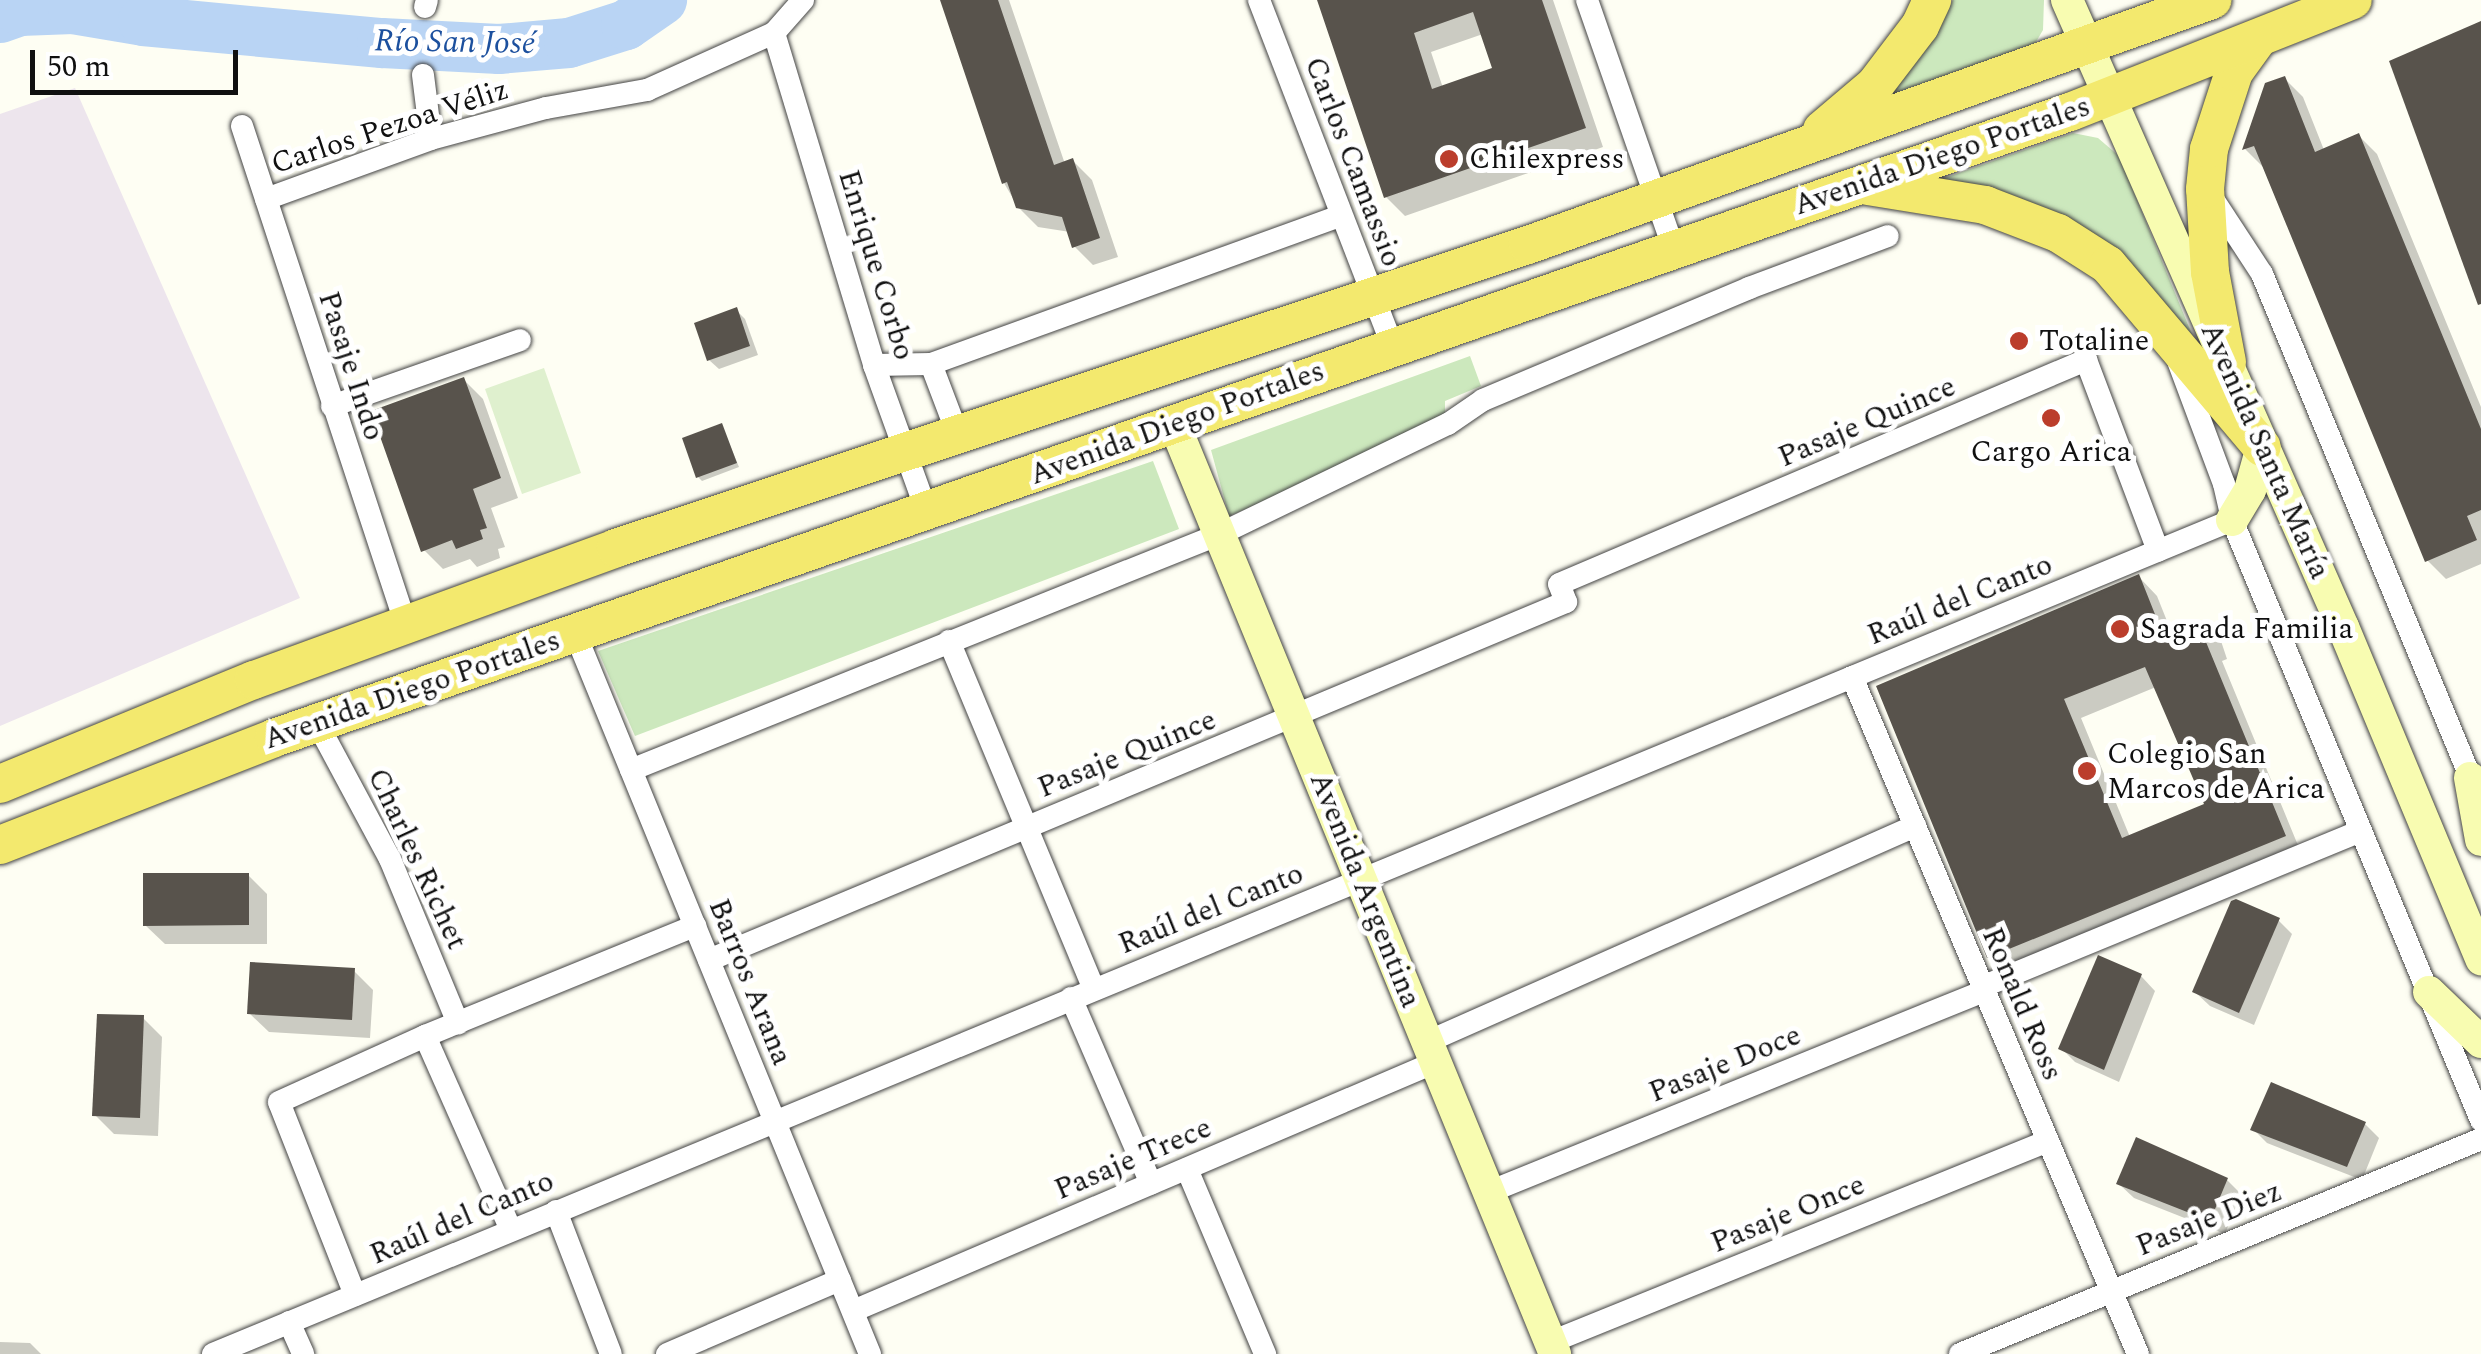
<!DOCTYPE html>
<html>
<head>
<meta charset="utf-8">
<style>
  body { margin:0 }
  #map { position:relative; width:2481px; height:1354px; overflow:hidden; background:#fefef3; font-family:Spectral,serif }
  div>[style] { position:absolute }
  .industrial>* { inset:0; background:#ede5ed }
  .green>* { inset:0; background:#cce8bd }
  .pitch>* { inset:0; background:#dff0ce }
  .shadow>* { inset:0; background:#0003 }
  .river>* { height:50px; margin:-25px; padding:0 25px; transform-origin:25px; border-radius:25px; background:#b9d4f4 }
  .building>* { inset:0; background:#58534c }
  .roads { filter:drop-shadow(0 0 2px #434343) drop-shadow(0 0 2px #434343) }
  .street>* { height:22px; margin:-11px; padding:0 11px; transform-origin:11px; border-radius:11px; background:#fff }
  .secondary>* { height:32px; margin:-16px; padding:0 16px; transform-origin:16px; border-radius:16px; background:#f8fcb1 }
  .primary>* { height:38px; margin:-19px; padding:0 19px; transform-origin:19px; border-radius:19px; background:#f3e96e }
  .dots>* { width:28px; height:28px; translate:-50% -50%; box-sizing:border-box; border:5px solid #fff; border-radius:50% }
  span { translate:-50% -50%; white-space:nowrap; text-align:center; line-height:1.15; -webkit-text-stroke:10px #fff; paint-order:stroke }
  .street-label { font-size:30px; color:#101010 }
  .poi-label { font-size:30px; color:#101010 }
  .left { translate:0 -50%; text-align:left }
  .water-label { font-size:32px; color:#1c509e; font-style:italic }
  .scale { position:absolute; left:30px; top:50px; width:208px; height:45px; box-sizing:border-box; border:5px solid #101010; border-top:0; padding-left:12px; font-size:30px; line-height:35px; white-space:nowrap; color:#101010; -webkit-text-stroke:8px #fff; paint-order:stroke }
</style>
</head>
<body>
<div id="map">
  <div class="industrial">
    <div style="clip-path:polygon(75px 88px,300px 598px,0 726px,0 114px)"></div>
  </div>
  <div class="green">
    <div style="clip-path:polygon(1953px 0,2044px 0,2043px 30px,2033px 47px,1877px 104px,1940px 25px)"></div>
    <div style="clip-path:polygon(2073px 133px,2098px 138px,2119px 156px,2200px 354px,2155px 294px,1916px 188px)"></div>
    <div style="clip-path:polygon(1470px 356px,1481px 386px,1445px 401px,1445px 416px,1424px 435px,1229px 516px,1211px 450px)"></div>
    <div style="clip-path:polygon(1153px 461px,1179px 529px,635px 736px,598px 651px)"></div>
  </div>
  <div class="pitch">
    <div style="clip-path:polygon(544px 368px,581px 473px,522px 494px,485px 389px)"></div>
  </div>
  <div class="shadow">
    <div style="clip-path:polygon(946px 0,1009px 0,1065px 164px,1073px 161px,1092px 180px,1118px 257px,1093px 265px,1074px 246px,1070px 232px,1038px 227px,1018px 207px,1004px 183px)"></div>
    <div style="clip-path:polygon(evenodd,1328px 0,1553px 0,1603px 147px,1405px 216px,1386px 197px,1328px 0,1483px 34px,1495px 69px,1443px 88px,1431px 52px,1483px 34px)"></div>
    <div style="clip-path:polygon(2285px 79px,2303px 97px,2324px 150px,2359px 136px,2377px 154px,2481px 407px,2481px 564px,2446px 579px,2427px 560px,2263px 167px,2245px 149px)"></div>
    <div style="clip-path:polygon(736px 310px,745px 319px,758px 355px,719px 369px,709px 360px)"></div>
    <div style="clip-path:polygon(464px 380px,483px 399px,518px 498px,491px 508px,505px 547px,498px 549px,500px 558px,477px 567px,470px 559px,443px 569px,424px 550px)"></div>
    <div style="clip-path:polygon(722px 426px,739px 467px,702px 481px,698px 477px)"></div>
    <div style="clip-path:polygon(evenodd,2139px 577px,2157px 596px,2173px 636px,2202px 623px,2221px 641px,2227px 659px,2222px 661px,2302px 855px,2008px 975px,1989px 957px,1879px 687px,2139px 577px,2156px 687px,2207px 805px,2130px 837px,2081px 718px,2156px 687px)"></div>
    <div style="clip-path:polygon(248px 875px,267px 894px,267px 944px,165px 944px,145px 925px)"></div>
    <div style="clip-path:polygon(2278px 920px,2292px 934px,2254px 1025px,2210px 1006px,2195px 992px)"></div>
    <div style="clip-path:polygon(354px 971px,373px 990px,370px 1038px,269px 1032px,249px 1013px)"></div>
    <div style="clip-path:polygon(2141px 976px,2155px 991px,2119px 1082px,2075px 1062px,2061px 1048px)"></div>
    <div style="clip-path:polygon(143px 1018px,162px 1037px,158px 1136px,114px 1134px,95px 1115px)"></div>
    <div style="clip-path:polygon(2365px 1124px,2379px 1138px,2362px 1180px,2267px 1143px,2253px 1129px)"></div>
    <div style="clip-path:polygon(2227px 1180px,2241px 1194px,2225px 1234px,2134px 1198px,2119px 1184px)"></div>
    <div style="clip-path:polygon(0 1342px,30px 1343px,41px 1354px,0 1354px)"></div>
  </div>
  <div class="river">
    <div style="left:0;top:18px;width:21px;rotate:-19deg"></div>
    <div style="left:20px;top:11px;width:53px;rotate:-2.2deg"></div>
    <div style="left:73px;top:9px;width:71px;rotate:9.7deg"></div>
    <div style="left:143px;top:21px;width:240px;rotate:5.3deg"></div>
    <div style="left:382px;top:43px;width:117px;rotate:2.9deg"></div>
    <div style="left:499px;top:49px;width:70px;rotate:-4.9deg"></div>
    <div style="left:569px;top:43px;width:60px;rotate:-17.5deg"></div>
    <div style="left:626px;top:25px;width:44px;rotate:-34.8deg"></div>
  </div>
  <div class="building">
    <div style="clip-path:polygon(940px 0,998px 0,1054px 165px,1073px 158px,1100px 238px,1072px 248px,1062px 217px,1016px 208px,1007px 182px,1002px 184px)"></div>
    <div style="clip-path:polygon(evenodd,1317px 0,1542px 0,1586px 128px,1384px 198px,1317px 0,1473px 12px,1492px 68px,1432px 89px,1414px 33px,1473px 12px)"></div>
    <div style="clip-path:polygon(2481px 21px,2481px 304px,2478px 305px,2389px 61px)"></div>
    <div style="clip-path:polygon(2285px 76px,2315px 152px,2359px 133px,2481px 429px,2481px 510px,2467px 516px,2477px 540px,2425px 562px,2254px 146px,2242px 150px,2265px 83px)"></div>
    <div style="clip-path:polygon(737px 307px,750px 346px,707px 361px,694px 323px)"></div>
    <div style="clip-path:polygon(464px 377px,501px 478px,473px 489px,487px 528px,480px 530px,483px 539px,456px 549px,452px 540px,421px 552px,371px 411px)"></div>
    <div style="clip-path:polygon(722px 423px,737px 463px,696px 478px,682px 438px)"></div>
    <div style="clip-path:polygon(evenodd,2139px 574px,2164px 637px,2203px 620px,2211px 640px,2206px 642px,2286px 836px,1987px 958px,1876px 686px,2139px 574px,2145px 667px,2204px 804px,2122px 838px,2064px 699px,2145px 667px)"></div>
    <div style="clip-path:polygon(143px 873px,249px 873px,249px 925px,143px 926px)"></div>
    <div style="clip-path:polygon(2236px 899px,2280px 918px,2239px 1013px,2192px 992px,2231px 901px)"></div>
    <div style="clip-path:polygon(2098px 955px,2142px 974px,2104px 1070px,2058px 1049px)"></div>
    <div style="clip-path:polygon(250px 962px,355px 968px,352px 1020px,247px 1014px)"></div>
    <div style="clip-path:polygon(97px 1014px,144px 1015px,140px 1118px,92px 1116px)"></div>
    <div style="clip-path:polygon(2271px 1082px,2366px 1122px,2347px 1167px,2250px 1130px)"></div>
    <div style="clip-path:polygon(2136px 1137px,2228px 1178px,2210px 1221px,2116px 1184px)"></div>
  </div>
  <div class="roads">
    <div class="street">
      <div style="left:1259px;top:0;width:370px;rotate:68.9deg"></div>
      <div style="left:1587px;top:0;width:265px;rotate:70.8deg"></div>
      <div style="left:425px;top:7px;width:7px;rotate:-74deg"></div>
      <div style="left:774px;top:33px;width:347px;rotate:73.2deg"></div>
      <div style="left:874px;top:365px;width:156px;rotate:70.2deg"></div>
      <div style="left:423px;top:75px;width:64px;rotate:82.9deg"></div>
      <div style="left:242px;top:126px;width:525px;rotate:71.81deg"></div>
      <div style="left:2211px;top:196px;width:93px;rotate:56.8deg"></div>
      <div style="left:2262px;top:274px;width:560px;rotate:67.51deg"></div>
      <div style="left:266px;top:199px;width:176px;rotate:-20deg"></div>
      <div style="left:431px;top:139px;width:119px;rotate:-15.1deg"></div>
      <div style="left:546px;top:108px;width:103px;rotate:-10.1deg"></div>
      <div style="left:647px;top:90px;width:139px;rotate:-24.2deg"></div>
      <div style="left:774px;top:33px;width:44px;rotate:-48.7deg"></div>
      <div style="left:2178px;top:361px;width:131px;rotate:69.5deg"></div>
      <div style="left:2224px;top:484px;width:37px;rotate:77deg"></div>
      <div style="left:2232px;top:520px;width:650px;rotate:67.46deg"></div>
      <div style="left:931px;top:364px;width:76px;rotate:69.2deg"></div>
      <div style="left:874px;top:365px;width:57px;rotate:-1deg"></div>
      <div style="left:931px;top:364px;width:434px;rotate:-19.9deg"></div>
      <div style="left:332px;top:406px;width:199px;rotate:-19.3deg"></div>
      <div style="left:575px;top:633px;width:779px;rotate:67.75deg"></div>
      <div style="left:949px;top:641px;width:377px;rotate:67.4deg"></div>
      <div style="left:1852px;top:677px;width:735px;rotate:67.1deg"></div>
      <div style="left:317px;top:723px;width:154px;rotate:61.8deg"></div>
      <div style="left:390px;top:859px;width:178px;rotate:67.5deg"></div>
      <div style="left:631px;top:770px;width:635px;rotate:-21.83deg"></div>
      <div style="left:1220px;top:534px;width:253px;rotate:-25.8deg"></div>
      <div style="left:1448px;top:424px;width:42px;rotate:-34.4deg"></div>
      <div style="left:1483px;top:400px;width:289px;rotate:-22.8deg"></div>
      <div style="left:1749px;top:288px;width:148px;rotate:-20.5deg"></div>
      <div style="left:709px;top:960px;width:929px;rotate:-22.67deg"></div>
      <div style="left:1566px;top:602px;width:19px;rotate:-111deg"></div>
      <div style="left:1559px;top:584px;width:573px;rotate:-23.03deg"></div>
      <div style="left:2086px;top:360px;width:204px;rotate:69.3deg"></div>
      <div style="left:1982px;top:987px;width:407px;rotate:-22.4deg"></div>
      <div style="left:1071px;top:998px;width:202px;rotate:66.7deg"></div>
      <div style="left:425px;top:1036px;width:212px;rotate:66.1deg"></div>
      <div style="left:1427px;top:1042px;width:534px;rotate:-23.88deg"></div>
      <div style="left:1187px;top:1169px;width:201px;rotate:67.1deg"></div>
      <div style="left:1489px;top:1192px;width:534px;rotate:-22.1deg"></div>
      <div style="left:556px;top:1211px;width:153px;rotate:69deg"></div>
      <div style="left:355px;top:1295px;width:207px;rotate:-111.5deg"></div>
      <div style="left:279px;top:1102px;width:160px;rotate:-24.3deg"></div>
      <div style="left:425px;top:1036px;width:292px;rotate:-22.2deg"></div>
      <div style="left:853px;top:1311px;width:634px;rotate:-23.13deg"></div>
      <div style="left:289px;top:1322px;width:35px;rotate:66deg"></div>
      <div style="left:1551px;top:1342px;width:536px;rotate:-22.02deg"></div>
      <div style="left:213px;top:1354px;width:2184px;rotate:-22.44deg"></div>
      <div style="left:667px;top:1354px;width:188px;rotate:-23.2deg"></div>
      <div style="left:1960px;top:1354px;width:564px;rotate:-22.42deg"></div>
    </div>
    <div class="secondary">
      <div style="left:2067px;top:0;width:685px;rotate:66.24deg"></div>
      <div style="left:2343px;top:627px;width:360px;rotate:67.4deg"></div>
      <div style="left:1175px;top:426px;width:1003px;rotate:67.73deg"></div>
      <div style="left:2232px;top:520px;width:35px;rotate:-59deg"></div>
      <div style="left:2250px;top:490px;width:45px;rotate:-74.4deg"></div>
      <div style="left:2470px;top:778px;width:63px;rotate:79.9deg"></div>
      <div style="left:2429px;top:992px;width:72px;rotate:43.9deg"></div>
    </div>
    <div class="primary">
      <div style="left:1822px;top:130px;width:70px;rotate:-40.3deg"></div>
      <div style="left:1875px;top:85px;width:74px;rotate:-52.7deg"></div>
      <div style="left:1920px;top:26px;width:29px;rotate:-65deg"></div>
      <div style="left:1868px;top:186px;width:119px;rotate:9.2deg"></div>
      <div style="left:1985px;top:205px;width:78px;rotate:21deg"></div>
      <div style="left:2058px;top:233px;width:59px;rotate:32.6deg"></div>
      <div style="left:2108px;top:265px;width:238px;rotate:49.8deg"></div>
      <div style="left:2227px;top:362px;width:92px;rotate:-100.7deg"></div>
      <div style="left:2210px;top:272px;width:83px;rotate:-93.4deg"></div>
      <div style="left:2205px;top:189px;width:40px;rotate:-84.3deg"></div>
      <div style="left:2209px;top:149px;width:81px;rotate:-72deg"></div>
      <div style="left:2234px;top:72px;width:41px;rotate:-54deg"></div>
      <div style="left:0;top:784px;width:274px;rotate:-22.3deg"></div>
      <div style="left:254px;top:680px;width:385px;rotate:-20deg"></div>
      <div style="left:616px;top:548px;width:961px;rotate:-18.38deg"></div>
      <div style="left:1528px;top:245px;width:727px;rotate:-19.71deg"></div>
      <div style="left:0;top:845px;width:294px;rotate:-21.3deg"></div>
      <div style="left:274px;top:738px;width:1902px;rotate:-19.22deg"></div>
      <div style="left:2070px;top:112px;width:304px;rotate:-21.6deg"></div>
    </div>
  </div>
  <div class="dots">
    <div style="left:1449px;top:159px;background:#bb3d2c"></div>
    <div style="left:2019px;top:341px;background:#bb3d2c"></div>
    <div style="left:2051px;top:418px;background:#bb3d2c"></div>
    <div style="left:2120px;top:629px;background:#bb3d2c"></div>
    <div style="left:2087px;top:771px;background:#bb3d2c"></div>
  </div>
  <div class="street-label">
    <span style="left:390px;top:127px;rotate:-18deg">Carlos Pezoa Véliz</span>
    <span style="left:1942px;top:156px;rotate:-19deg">Avenida Diego Portales</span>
    <span style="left:1353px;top:162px;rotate:69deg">Carlos Camassio</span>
    <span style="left:876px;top:265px;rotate:73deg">Enrique Corbo</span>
    <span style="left:351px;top:366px;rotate:72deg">Pasaje Indo</span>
    <span style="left:1867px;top:422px;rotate:-23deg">Pasaje Quince</span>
    <span style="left:1177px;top:423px;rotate:-20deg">Avenida Diego Portales</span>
    <span style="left:2265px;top:451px;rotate:66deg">Avenida Santa María</span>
    <span style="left:1960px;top:600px;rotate:-22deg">Raúl del Canto</span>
    <span style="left:412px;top:690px;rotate:-19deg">Avenida Diego Portales</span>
    <span style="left:1127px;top:754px;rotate:-22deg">Pasaje Quince</span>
    <span style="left:417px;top:859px;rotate:65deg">Charles Richet</span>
    <span style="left:1365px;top:890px;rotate:68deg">Avenida Argentina</span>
    <span style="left:1211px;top:909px;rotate:-22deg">Raúl del Canto</span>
    <span style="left:750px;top:982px;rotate:68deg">Barros Arana</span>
    <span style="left:2022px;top:1004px;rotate:67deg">Ronald Ross</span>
    <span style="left:1725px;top:1064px;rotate:-22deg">Pasaje Doce</span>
    <span style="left:1133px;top:1159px;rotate:-23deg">Pasaje Trece</span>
    <span style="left:1788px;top:1214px;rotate:-22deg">Pasaje Once</span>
    <span style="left:462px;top:1218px;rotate:-23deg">Raúl del Canto</span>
    <span style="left:2209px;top:1219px;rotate:-22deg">Pasaje Diez</span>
  </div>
  <div class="poi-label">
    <span class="left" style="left:1469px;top:159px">Chilexpress</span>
    <span class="left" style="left:2039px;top:341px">Totaline</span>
    <span style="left:2051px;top:452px">Cargo Arica</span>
    <span class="left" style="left:2140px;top:629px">Sagrada Familia</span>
    <span class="left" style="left:2107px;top:771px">Colegio San<br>Marcos de Arica</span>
  </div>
  <div class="water-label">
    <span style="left:455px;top:43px;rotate:1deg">Río San José</span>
  </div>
  <div class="scale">50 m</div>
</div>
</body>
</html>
